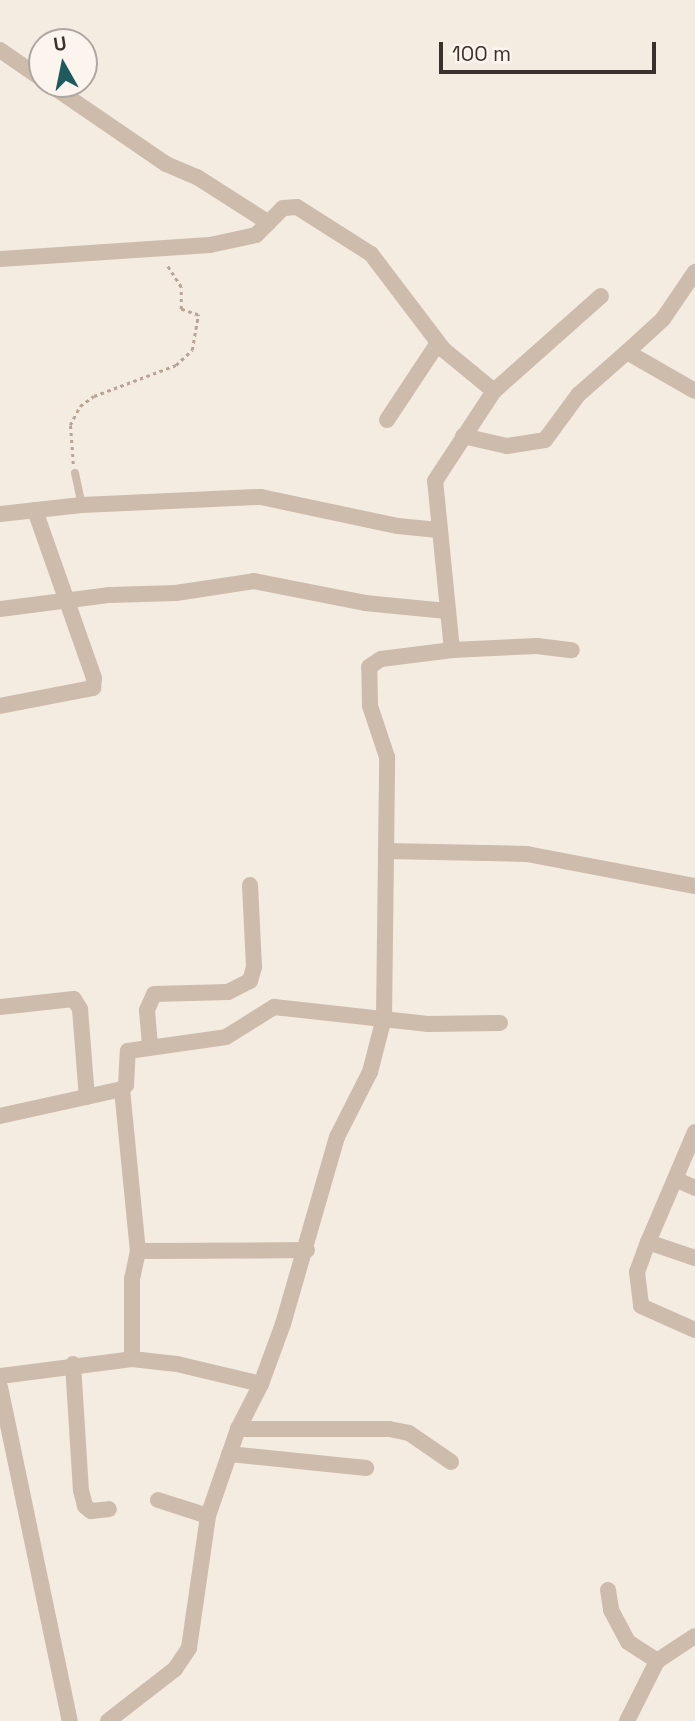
<!DOCTYPE html>
<html>
<head>
<meta charset="utf-8">
<style>
  body { margin:0 }
  #map { position:relative; width:695px; height:1721px; overflow:hidden; background:#f4ebe1; font-family:"Space Grotesk",sans-serif }
  div>[style] { position:absolute }
  .path>* { height:2.5px; margin-top:-1.25px; transform-origin:0; background:repeating-linear-gradient(90deg,#b9a596 0 3.5px,transparent 0 7px) }
  .service>* { height:8px; margin:-4px; padding:0 4px; transform-origin:4px; border-radius:4px; background:#cdbbac }
  .minor>* { height:16px; margin:-8px; padding:0 8px; transform-origin:8px; border-radius:8px; background:#cdbbac }
  span { translate:-50% -50%; white-space:nowrap; text-align:center; line-height:1.15; -webkit-text-stroke:5px #fbf5ee; paint-order:stroke }
  .north { position:absolute; left:28px; top:28px; width:70px; height:70px; box-sizing:border-box; background:#fbf5ee; border:2px solid #aea6a0; border-radius:50%; rotate:351deg; font-size:19px; font-weight:700; line-height:28px; text-align:center; color:#3b302b }
  .north::after { content:''; display:block; margin:auto; width:24px; height:32px; background:#1f5a5e; clip-path:polygon(50% 0,100% 100%,50% 72%,0 100%) }
  .scale { position:absolute; left:439px; top:42px; width:217px; height:32px; box-sizing:border-box; border:4px solid #3b302b; border-top:0; padding-left:9px; font-size:21px; line-height:24px; white-space:nowrap; color:#3b302b; -webkit-text-stroke:5px #fbf5ee; paint-order:stroke }
</style>
</head>
<body>
<div id="map">
  <div class="path">
    <div style="left:73px;top:464px;width:39px;rotate:-94deg"></div>
    <div style="left:70px;top:425px;width:21px;rotate:-62deg"></div>
    <div style="left:80px;top:406px;width:17px;rotate:-36deg"></div>
    <div style="left:94px;top:396px;width:88px;rotate:-20.7deg"></div>
    <div style="left:176px;top:365px;width:22px;rotate:-43deg"></div>
    <div style="left:192px;top:350px;width:36px;rotate:-80deg"></div>
    <div style="left:198px;top:315px;width:18px;rotate:-161deg"></div>
    <div style="left:181px;top:309px;width:22px;rotate:-90deg"></div>
    <div style="left:181px;top:287px;width:27px;rotate:-123deg"></div>
  </div>
  <div class="service">
    <div style="left:75px;top:473px;width:33px;rotate:78deg"></div>
  </div>
  <div class="minor">
    <div style="left:0;top:50px;width:51px;rotate:34.6deg"></div>
    <div style="left:49px;top:84px;width:142px;rotate:34.4deg"></div>
    <div style="left:166px;top:164px;width:34px;rotate:23deg"></div>
    <div style="left:197px;top:177px;width:85px;rotate:32.6deg"></div>
    <div style="left:0;top:259px;width:210px;rotate:-3.8deg"></div>
    <div style="left:210px;top:245px;width:47px;rotate:-12.3deg"></div>
    <div style="left:256px;top:235px;width:38px;rotate:-45deg"></div>
    <div style="left:283px;top:208px;width:14px;rotate:-4deg"></div>
    <div style="left:297px;top:207px;width:88px;rotate:32.4deg"></div>
    <div style="left:371px;top:254px;width:121px;rotate:52.8deg"></div>
    <div style="left:444px;top:350px;width:65px;rotate:39.4deg"></div>
    <div style="left:627px;top:352px;width:49px;rotate:-42.5deg"></div>
    <div style="left:663px;top:319px;width:57px;rotate:-55.8deg"></div>
    <div style="left:387px;top:420px;width:92px;rotate:-56.5deg"></div>
    <div style="left:463px;top:436px;width:45px;rotate:12.8deg"></div>
    <div style="left:507px;top:446px;width:38px;rotate:-9deg"></div>
    <div style="left:545px;top:440px;width:56px;rotate:-53.7deg"></div>
    <div style="left:578px;top:395px;width:65px;rotate:-41.3deg"></div>
    <div style="left:627px;top:352px;width:78px;rotate:29.8deg"></div>
    <div style="left:0;top:514px;width:82px;rotate:-6.3deg"></div>
    <div style="left:82px;top:505px;width:179px;rotate:-2.6deg"></div>
    <div style="left:261px;top:497px;width:140px;rotate:12deg"></div>
    <div style="left:398px;top:526px;width:40px;rotate:5.7deg"></div>
    <div style="left:0;top:609px;width:111px;rotate:-7.3deg"></div>
    <div style="left:110px;top:595px;width:66px;rotate:-1.7deg"></div>
    <div style="left:176px;top:593px;width:79px;rotate:-8.7deg"></div>
    <div style="left:254px;top:581px;width:113px;rotate:11.2deg"></div>
    <div style="left:365px;top:603px;width:82px;rotate:5.6deg"></div>
    <div style="left:452px;top:650px;width:85px;rotate:-2.7deg"></div>
    <div style="left:537px;top:646px;width:35px;rotate:7deg"></div>
    <div style="left:0;top:706px;width:95px;rotate:-11deg"></div>
    <div style="left:93px;top:688px;width:10px;rotate:-84deg"></div>
    <div style="left:94px;top:678px;width:178px;rotate:-109.4deg"></div>
    <div style="left:386px;top:851px;width:141px;rotate:1.2deg"></div>
    <div style="left:527px;top:854px;width:171px;rotate:10.8deg"></div>
    <div style="left:0;top:1007px;width:74px;rotate:-6.2deg"></div>
    <div style="left:74px;top:999px;width:12px;rotate:59deg"></div>
    <div style="left:80px;top:1009px;width:88px;rotate:85.5deg"></div>
    <div style="left:150px;top:1045px;width:35px;rotate:-95deg"></div>
    <div style="left:147px;top:1010px;width:17px;rotate:-66deg"></div>
    <div style="left:154px;top:994px;width:74px;rotate:-1.5deg"></div>
    <div style="left:228px;top:992px;width:25px;rotate:-27deg"></div>
    <div style="left:250px;top:981px;width:15px;rotate:-74deg"></div>
    <div style="left:254px;top:967px;width:82px;rotate:-92.8deg"></div>
    <div style="left:122px;top:1089px;width:163px;rotate:84.4deg"></div>
    <div style="left:138px;top:1251px;width:29px;rotate:102deg"></div>
    <div style="left:132px;top:1279px;width:80px;rotate:90deg"></div>
    <div style="left:0;top:1116px;width:125px;rotate:-12.5deg"></div>
    <div style="left:122px;top:1089px;width:6px;rotate:-45deg"></div>
    <div style="left:126px;top:1085px;width:34px;rotate:-87deg"></div>
    <div style="left:128px;top:1051px;width:99px;rotate:-8.1deg"></div>
    <div style="left:226px;top:1037px;width:57px;rotate:-32deg"></div>
    <div style="left:274px;top:1007px;width:155px;rotate:6.3deg"></div>
    <div style="left:428px;top:1024px;width:72px;rotate:-0.8deg"></div>
    <div style="left:695px;top:1132px;width:120px;rotate:113.1deg"></div>
    <div style="left:648px;top:1242px;width:50px;rotate:18.8deg"></div>
    <div style="left:675px;top:1179px;width:22px;rotate:24deg"></div>
    <div style="left:648px;top:1242px;width:32px;rotate:110deg"></div>
    <div style="left:637px;top:1272px;width:34px;rotate:83deg"></div>
    <div style="left:641px;top:1306px;width:59px;rotate:24deg"></div>
    <div style="left:138px;top:1251px;width:169px;rotate:-0.3deg"></div>
    <div style="left:73px;top:1364px;width:126px;rotate:86.4deg"></div>
    <div style="left:81px;top:1490px;width:16px;rotate:76deg"></div>
    <div style="left:85px;top:1506px;width:8px;rotate:40deg"></div>
    <div style="left:91px;top:1511px;width:18px;rotate:-6deg"></div>
    <div style="left:0;top:1376px;width:133px;rotate:-7.3deg"></div>
    <div style="left:132px;top:1359px;width:45px;rotate:6.3deg"></div>
    <div style="left:177px;top:1364px;width:86px;rotate:13.4deg"></div>
    <div style="left:0;top:1387px;width:341px;rotate:78.2deg"></div>
    <div style="left:238px;top:1429px;width:151px"></div>
    <div style="left:389px;top:1429px;width:20px;rotate:11deg"></div>
    <div style="left:409px;top:1433px;width:51px;rotate:34.6deg"></div>
    <div style="left:229px;top:1454px;width:138px;rotate:5.8deg"></div>
    <div style="left:158px;top:1500px;width:52px;rotate:17.7deg"></div>
    <div style="left:608px;top:1590px;width:20px;rotate:81deg"></div>
    <div style="left:611px;top:1610px;width:36px;rotate:62deg"></div>
    <div style="left:628px;top:1642px;width:35px;rotate:33deg"></div>
    <div style="left:108px;top:1721px;width:85px;rotate:-37.8deg"></div>
    <div style="left:175px;top:1669px;width:25px;rotate:-56deg"></div>
    <div style="left:189px;top:1648px;width:133px;rotate:-81.8deg"></div>
    <div style="left:208px;top:1516px;width:92px;rotate:-71deg"></div>
    <div style="left:238px;top:1429px;width:51px;rotate:-62.9deg"></div>
    <div style="left:261px;top:1384px;width:64px;rotate:-69.9deg"></div>
    <div style="left:283px;top:1324px;width:195px;rotate:-73.9deg"></div>
    <div style="left:337px;top:1137px;width:73px;rotate:-63.1deg"></div>
    <div style="left:370px;top:1072px;width:56px;rotate:-75.5deg"></div>
    <div style="left:384px;top:1018px;width:261px;rotate:-89.3deg"></div>
    <div style="left:387px;top:757px;width:54px;rotate:-108.4deg"></div>
    <div style="left:370px;top:706px;width:39px;rotate:-91deg"></div>
    <div style="left:369px;top:667px;width:14px;rotate:-34deg"></div>
    <div style="left:381px;top:659px;width:72px;rotate:-7.2deg"></div>
    <div style="left:452px;top:650px;width:170px;rotate:-95.7deg"></div>
    <div style="left:435px;top:481px;width:108px;rotate:-56.8deg"></div>
    <div style="left:494px;top:391px;width:143px;rotate:-41.6deg"></div>
    <div style="left:627px;top:1721px;width:67px;rotate:-63.4deg"></div>
    <div style="left:657px;top:1661px;width:45px;rotate:-33.3deg"></div>
  </div>
  <div class="north">U</div>
  <div class="scale">100 m</div>
</div>
</body>
</html>
